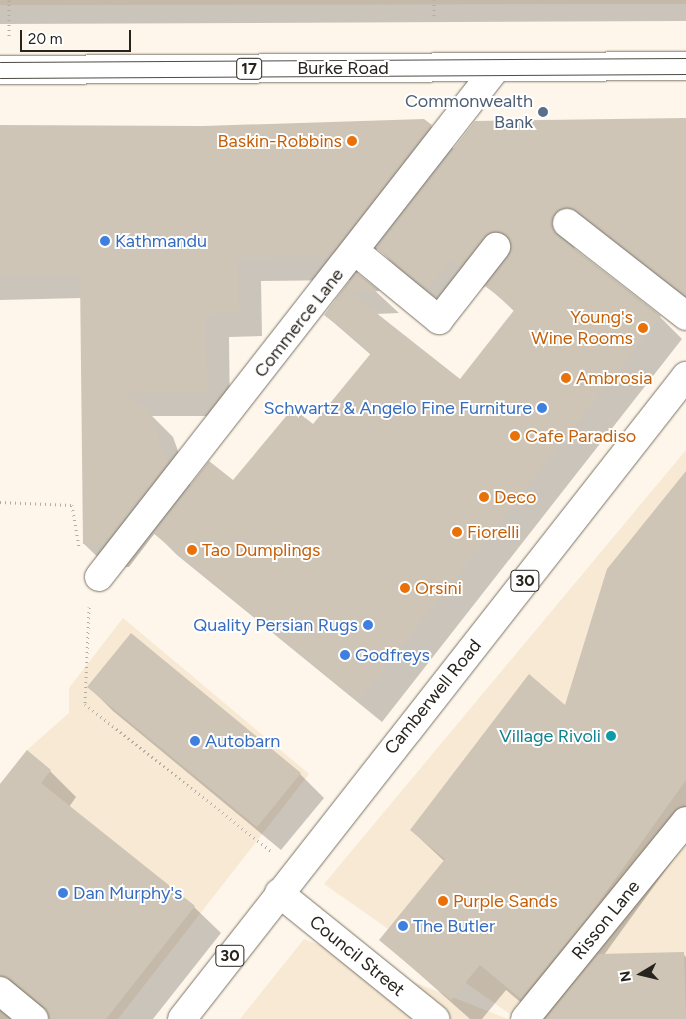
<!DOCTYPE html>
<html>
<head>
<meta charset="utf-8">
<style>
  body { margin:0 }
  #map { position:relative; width:686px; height:1019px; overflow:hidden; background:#fef6ea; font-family:Figtree,sans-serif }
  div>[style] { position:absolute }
  .built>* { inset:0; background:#f7e9d4 }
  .shadow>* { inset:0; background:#0003 }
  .building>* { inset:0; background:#cec5b7 }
  .path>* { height:3px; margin-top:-1.5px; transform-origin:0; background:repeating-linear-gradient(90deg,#b2aca2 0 1px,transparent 0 5px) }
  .roads { filter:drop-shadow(0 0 1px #7b7366) drop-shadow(0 0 1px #7b7366) }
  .minor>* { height:28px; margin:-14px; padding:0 14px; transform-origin:14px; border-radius:14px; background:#fff }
  .major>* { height:28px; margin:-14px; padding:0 14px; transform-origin:14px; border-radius:14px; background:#fff }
  .tram>* { height:1px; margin:-0.5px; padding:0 0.5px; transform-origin:0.5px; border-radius:0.5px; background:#504c45 }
  .dots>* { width:14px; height:14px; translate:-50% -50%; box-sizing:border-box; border:2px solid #fff; border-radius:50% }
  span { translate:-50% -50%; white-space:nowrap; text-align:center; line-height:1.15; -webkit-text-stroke:4px #fff; paint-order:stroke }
  .shield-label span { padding:1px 4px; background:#fff; border:1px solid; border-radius:4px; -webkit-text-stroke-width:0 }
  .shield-label { font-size:16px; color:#27241e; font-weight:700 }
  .street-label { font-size:18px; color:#27241e }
  .service-label { font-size:18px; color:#4e5e75 }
  .right { translate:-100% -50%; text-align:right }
  .food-label { font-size:18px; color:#c56008 }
  .left { translate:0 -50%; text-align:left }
  .shop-label { font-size:18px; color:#366cbe }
  .culture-label { font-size:18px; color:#0d838f }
  .north { position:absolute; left:616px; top:949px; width:50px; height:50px; -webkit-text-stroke:4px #fff; paint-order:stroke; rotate:261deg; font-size:14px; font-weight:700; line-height:20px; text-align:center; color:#27241e }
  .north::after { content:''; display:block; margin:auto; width:18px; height:22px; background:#27241e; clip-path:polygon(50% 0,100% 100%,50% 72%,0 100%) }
  .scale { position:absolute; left:20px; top:30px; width:111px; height:22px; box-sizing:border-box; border:2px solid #27241e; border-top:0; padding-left:6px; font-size:15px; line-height:18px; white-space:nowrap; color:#27241e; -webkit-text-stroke:4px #fff; paint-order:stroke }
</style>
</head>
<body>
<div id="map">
  <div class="built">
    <div style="clip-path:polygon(0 0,686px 0,686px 4px,15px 5px,0 5px)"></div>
    <div style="clip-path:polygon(686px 450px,686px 1019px,517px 1019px,324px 884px)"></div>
    <div style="clip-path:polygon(123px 618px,309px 774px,118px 1019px,0 1019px,0 784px,27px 750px,69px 713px,69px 688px)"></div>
    <div style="clip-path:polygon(304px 939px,508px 1019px,240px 1019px)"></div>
  </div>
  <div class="shadow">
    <div style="clip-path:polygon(0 0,686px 0,686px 21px,0 24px)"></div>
    <div style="clip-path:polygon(evenodd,686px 119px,686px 300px,573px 244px,576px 252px,660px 317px,682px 339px,382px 722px,177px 555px,155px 533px,129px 567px,108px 567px,84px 544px,81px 298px,0 300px,0 127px,431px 126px,454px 149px,686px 119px,378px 248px,399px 270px,451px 310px,474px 281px,483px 288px,486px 285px,515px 312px,460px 381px,376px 314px,399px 313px,357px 274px,378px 248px,686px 119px,352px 280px,325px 315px,371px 355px,313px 426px,233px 482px,191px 487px,173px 437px,152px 416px,230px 416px,229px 337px,262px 336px,261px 281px,352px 280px)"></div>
    <div style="clip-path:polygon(686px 472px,686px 842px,604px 955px,683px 954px,686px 957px,686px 1019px,541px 1019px,506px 990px,482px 1019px,470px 1019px,381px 940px,444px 861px,411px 830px,565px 707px)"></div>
    <div style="clip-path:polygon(132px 635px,300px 774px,324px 798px,281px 850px,113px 711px,89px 687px)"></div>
    <div style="clip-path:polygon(50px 771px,76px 797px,69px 807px,194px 907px,221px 933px,153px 1019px,50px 1019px,37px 1005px,14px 1008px,12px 1019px,0 1019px,0 786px)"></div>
  </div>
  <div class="building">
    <div style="clip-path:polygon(686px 118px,686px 296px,577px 211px,569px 208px,555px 213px,552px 221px,557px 235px,661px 316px,359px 701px,153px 533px,209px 461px,233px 480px,293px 408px,313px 424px,372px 352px,324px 315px,356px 272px,380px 291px,351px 293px,460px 379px,515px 309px,485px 286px,511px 250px,505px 234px,490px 233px,461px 267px,451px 260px,428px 289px,376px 248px,475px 121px)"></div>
    <div style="clip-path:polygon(424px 119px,432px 125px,329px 257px,238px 258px,239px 313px,206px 314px,207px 393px,127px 393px,150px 412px,168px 463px,105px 544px,83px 544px,80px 275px,0 276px,0 125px,203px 126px)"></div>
    <div style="clip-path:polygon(686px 471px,686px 780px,591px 913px,521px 999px,480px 965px,451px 1000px,379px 940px,445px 859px,410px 830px,529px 674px,565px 705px,607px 569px)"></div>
    <div style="clip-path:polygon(131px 633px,301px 773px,257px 827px,87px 687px)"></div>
    <div style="clip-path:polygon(27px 750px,51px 770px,41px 783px,195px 906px,106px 1019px,49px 1019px,44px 1007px,10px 979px,0 976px,0 784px)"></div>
    <div style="clip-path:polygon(684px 952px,686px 1019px,545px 1019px,598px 954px)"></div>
  </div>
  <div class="path">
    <div style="left:9px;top:0;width:37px;rotate:90deg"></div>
    <div style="left:434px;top:0;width:17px;rotate:90deg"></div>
    <div style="left:0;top:502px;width:72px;rotate:2.4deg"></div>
    <div style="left:72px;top:505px;width:43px;rotate:80.5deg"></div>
    <div style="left:89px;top:607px;width:97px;rotate:92.4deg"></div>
    <div style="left:85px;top:704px;width:237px;rotate:38.3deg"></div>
  </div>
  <div class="roads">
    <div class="minor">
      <div style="left:567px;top:223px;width:151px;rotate:38deg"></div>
      <div style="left:355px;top:251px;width:109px;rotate:39.4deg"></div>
      <div style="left:439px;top:320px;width:93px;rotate:-52deg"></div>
      <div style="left:99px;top:577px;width:647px;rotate:-52.03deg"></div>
      <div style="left:279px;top:893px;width:201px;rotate:38.9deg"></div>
      <div style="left:0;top:991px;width:44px;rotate:39.5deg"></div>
      <div style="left:525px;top:1019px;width:255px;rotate:-50.9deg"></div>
    </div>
    <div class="major">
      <div style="left:0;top:70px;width:686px;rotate:-0.33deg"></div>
      <div style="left:182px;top:1019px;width:817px;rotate:-51.91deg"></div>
    </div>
  </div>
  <div class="tram">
    <div style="left:0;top:62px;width:686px;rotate:-0.33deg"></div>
    <div style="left:0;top:78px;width:686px;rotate:-0.33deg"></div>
  </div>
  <div class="dots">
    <div style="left:543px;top:112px;background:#5c6f8a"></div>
    <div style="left:352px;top:141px;background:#e8710a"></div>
    <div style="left:105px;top:241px;background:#3f7fe0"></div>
    <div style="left:643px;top:328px;background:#e8710a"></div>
    <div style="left:566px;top:378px;background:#e8710a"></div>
    <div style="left:542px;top:408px;background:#3f7fe0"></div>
    <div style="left:515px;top:436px;background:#e8710a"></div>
    <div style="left:484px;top:497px;background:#e8710a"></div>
    <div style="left:457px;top:532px;background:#e8710a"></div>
    <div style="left:192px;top:550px;background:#e8710a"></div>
    <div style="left:405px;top:588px;background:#e8710a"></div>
    <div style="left:368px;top:625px;background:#3f7fe0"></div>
    <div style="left:345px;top:655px;background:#3f7fe0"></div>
    <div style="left:611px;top:736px;background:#0f9aa8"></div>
    <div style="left:195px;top:741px;background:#3f7fe0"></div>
    <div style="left:63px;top:893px;background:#3f7fe0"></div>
    <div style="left:443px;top:901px;background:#e8710a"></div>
    <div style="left:403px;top:926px;background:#3f7fe0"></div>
  </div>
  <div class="shield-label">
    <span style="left:249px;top:69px">17</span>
    <span style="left:525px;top:581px">30</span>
    <span style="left:230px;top:956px">30</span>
  </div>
  <div class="street-label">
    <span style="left:343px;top:68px">Burke Road</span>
    <span style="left:299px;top:323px;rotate:-52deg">Commerce Lane</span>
    <span style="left:433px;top:697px;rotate:-51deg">Camberwell Road</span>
    <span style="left:606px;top:920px;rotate:-51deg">Risson Lane</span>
    <span style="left:357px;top:956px;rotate:39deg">Council Street</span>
  </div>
  <div class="service-label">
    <span class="right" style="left:533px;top:112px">Commonwealth<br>Bank</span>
  </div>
  <div class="food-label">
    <span class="right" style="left:342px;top:141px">Baskin-Robbins</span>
    <span class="right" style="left:633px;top:328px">Young's<br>Wine Rooms</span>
    <span class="left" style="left:576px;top:378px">Ambrosia</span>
    <span class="left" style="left:525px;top:436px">Cafe Paradiso</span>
    <span class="left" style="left:494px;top:497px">Deco</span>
    <span class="left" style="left:467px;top:532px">Fiorelli</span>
    <span class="left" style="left:202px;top:550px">Tao Dumplings</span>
    <span class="left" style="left:415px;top:588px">Orsini</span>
    <span class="left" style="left:453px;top:901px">Purple Sands</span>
  </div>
  <div class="shop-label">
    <span class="left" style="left:115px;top:241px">Kathmandu</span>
    <span class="right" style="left:532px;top:408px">Schwartz &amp; Angelo Fine Furniture</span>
    <span class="right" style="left:358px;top:625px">Quality Persian Rugs</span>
    <span class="left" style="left:355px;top:655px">Godfreys</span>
    <span class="left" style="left:205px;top:741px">Autobarn</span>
    <span class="left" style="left:73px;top:893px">Dan Murphy's</span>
    <span class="left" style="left:413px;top:926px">The Butler</span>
  </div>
  <div class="culture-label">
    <span class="right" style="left:601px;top:736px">Village Rivoli</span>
  </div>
  <div class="north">N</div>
  <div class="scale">20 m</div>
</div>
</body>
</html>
